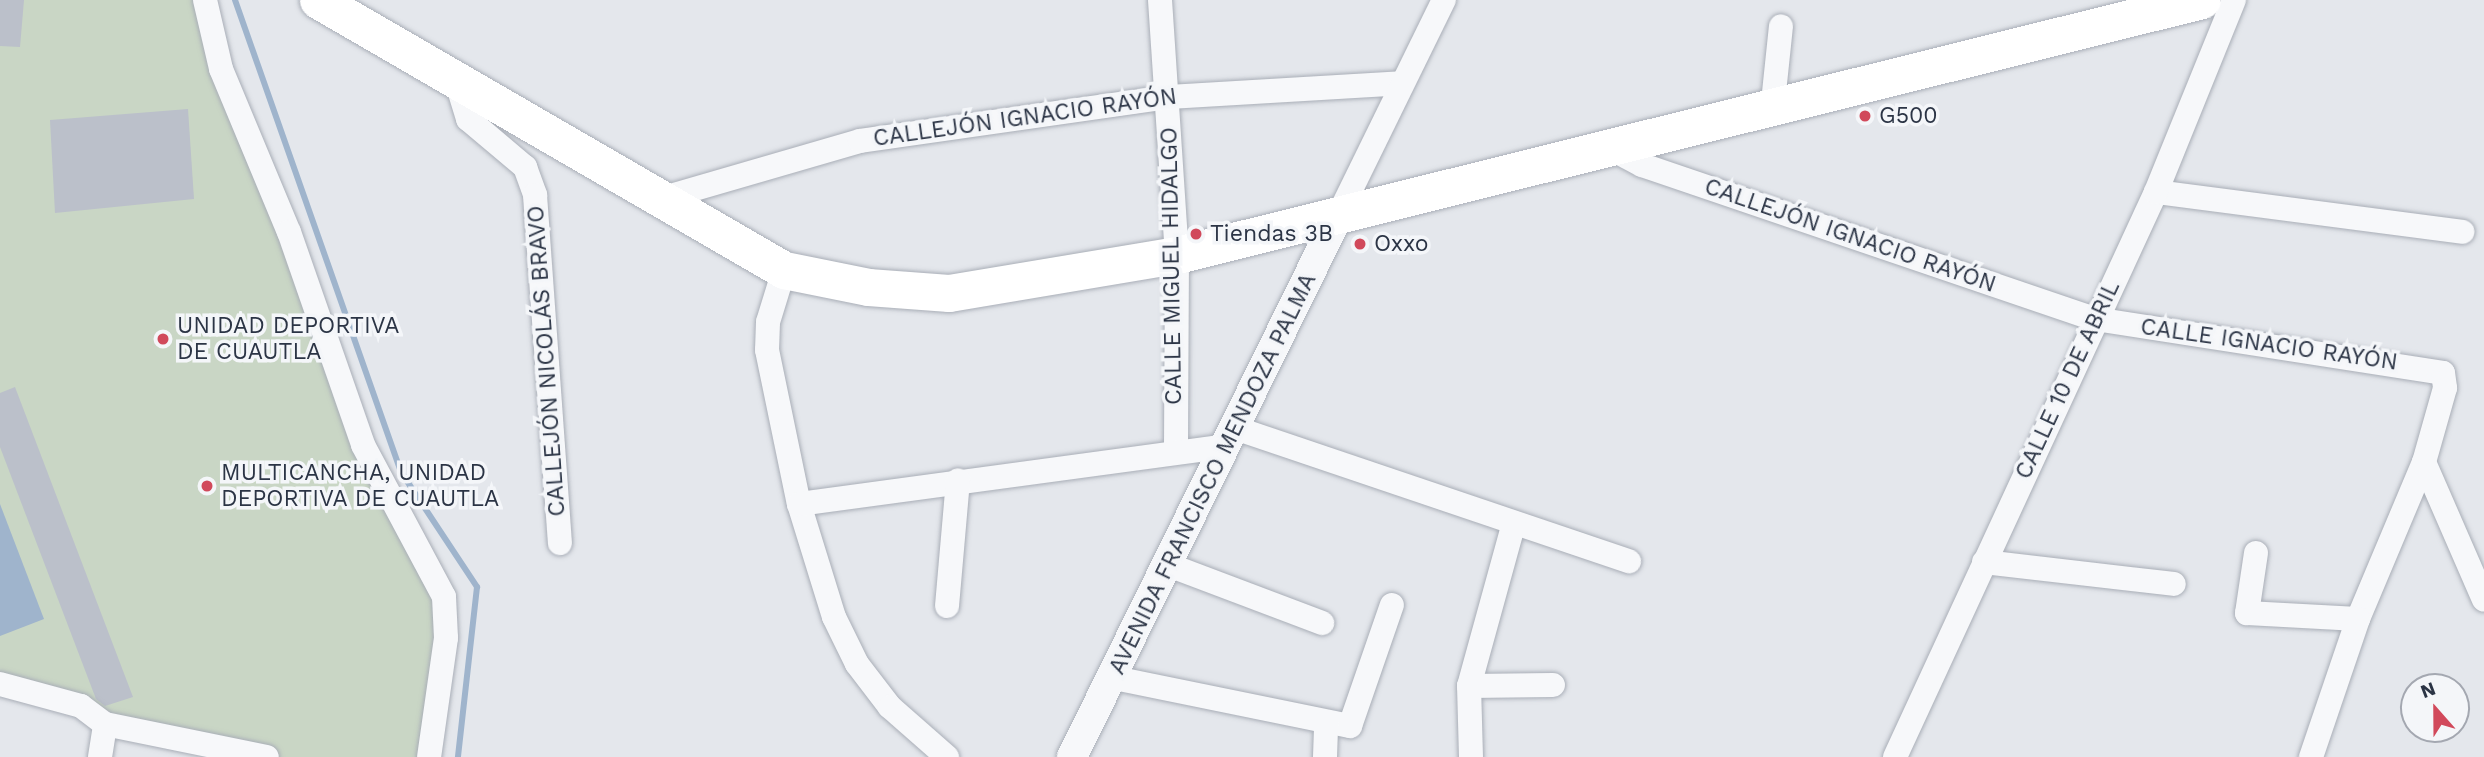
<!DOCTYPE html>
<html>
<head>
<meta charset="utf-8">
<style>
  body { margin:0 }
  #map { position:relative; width:2484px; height:757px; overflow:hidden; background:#e4e7ec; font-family:"Work Sans",sans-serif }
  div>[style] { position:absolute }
  .green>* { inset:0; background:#c9d6c5 }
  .water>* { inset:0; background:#9fb4cc }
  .stream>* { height:6px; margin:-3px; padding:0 3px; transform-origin:3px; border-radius:3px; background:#9fb4cc }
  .building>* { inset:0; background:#bbc0ca }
  .roads { filter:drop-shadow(0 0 2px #a9aeb7) drop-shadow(0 0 2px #a9aeb7) }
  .minor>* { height:24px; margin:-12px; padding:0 12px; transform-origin:12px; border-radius:12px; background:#f7f8fa }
  .tertiary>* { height:30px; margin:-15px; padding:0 15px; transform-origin:15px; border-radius:15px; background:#f7f8fa }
  .primary>* { height:37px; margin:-18.5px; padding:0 18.5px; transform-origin:18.5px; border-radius:18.5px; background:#fff }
  .dots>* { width:19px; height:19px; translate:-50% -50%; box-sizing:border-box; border:4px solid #f4f6f9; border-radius:50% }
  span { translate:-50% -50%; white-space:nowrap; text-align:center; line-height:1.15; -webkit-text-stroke:7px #f4f6f9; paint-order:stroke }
  .poi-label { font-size:23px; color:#2b3445 }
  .left { translate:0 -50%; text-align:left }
  .street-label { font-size:23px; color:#2b3445 }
  .north { position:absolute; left:2400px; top:673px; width:70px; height:70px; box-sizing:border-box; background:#f4f6f9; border:2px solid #a4a8b1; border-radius:50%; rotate:339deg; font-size:19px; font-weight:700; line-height:28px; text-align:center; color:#2b3445 }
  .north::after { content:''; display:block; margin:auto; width:24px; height:32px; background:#d1495b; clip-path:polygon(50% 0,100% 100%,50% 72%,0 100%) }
</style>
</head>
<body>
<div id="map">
  <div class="green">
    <div style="clip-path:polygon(0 0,205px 0,363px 445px,444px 597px,429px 757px,267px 757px,0 684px)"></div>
  </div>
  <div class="water">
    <div style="clip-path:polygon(0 504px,44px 619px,0 636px)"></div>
  </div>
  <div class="stream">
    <div style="left:235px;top:0;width:500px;rotate:70.62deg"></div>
    <div style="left:401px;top:472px;width:138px;rotate:56.5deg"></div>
    <div style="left:477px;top:587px;width:171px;rotate:96.4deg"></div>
  </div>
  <div class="building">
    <div style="clip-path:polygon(0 0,24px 0,20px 47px,0 46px)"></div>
    <div style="clip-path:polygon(188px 109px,194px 199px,55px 213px,50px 120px)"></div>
    <div style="clip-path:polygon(15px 387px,133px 697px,105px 706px,96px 699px,0 447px,0 393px)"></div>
  </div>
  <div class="roads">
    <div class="minor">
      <div style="left:205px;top:0;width:71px;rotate:76.9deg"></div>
      <div style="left:221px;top:69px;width:177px;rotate:67.4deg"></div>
      <div style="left:289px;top:232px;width:225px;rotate:70.8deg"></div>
      <div style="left:363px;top:445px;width:172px;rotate:61.9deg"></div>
      <div style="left:444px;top:597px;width:41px;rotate:87.2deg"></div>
      <div style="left:446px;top:638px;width:120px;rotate:98.1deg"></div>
      <div style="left:1160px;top:0;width:256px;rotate:86.2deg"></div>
      <div style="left:1177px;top:255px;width:193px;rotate:90.3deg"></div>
      <div style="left:457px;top:83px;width:38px;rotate:73deg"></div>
      <div style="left:468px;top:119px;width:75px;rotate:40.1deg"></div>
      <div style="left:525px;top:167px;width:30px;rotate:70deg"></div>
      <div style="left:535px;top:195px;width:349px;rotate:85.9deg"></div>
      <div style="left:1773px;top:102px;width:76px;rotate:-84deg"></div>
      <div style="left:1608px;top:147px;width:38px;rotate:28deg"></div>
      <div style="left:1642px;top:165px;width:478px;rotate:18.8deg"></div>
      <div style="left:2095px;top:319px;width:352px;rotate:8.8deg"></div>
      <div style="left:2443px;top:373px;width:15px;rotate:82deg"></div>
      <div style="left:2445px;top:388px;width:77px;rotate:105.8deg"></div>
      <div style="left:2424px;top:462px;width:170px;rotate:112.8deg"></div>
      <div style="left:2358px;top:619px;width:146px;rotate:108.8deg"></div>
      <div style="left:2156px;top:192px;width:309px;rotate:7.4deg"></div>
      <div style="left:657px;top:200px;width:211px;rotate:-16.2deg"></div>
      <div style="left:860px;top:141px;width:311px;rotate:-8.1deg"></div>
      <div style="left:1168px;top:97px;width:234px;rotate:-3.4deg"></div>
      <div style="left:1340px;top:212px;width:236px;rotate:-63.9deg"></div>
      <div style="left:784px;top:270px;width:54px;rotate:107.1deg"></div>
      <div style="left:768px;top:322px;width:28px;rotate:92deg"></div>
      <div style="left:767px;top:350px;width:157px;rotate:78.3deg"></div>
      <div style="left:799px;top:504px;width:118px;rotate:72.8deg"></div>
      <div style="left:834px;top:617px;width:52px;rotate:63.9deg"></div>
      <div style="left:857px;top:664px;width:54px;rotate:52.5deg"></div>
      <div style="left:890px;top:707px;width:76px;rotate:41.3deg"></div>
      <div style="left:1235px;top:428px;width:416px;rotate:18.7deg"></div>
      <div style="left:2424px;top:462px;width:150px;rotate:66.5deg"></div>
      <div style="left:799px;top:504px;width:432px;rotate:-7.7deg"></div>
      <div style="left:2256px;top:553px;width:61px;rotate:98.5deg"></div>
      <div style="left:2247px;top:613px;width:111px;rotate:3.1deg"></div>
      <div style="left:1984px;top:562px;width:191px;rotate:6.6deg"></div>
      <div style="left:1166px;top:564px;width:167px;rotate:20.7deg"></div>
      <div style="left:947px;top:606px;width:126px;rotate:-85deg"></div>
      <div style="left:1114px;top:678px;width:241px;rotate:11.5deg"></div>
      <div style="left:1350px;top:726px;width:128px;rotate:-70.9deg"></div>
      <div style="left:0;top:684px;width:84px;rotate:15.2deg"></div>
      <div style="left:81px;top:706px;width:30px;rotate:37deg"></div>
      <div style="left:105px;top:724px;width:165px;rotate:11.5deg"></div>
      <div style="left:1469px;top:686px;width:84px;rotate:-0.7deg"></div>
      <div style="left:100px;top:757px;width:33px;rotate:-81deg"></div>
      <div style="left:1325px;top:757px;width:35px;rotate:-88deg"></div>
      <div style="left:1471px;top:757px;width:71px;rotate:-91.6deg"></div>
      <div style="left:1469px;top:686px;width:169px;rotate:-74.6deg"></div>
      <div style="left:1895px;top:757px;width:622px;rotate:-65.21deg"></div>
      <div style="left:2156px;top:192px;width:207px;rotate:-67.9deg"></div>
    </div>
    <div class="tertiary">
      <div style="left:1072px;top:757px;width:607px;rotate:-63.81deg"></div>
    </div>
    <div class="primary">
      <div style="left:318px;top:0;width:539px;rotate:30.09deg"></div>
      <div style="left:784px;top:270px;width:86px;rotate:11.4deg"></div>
      <div style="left:868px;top:287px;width:81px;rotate:4.2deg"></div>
      <div style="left:949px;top:293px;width:231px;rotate:-9.5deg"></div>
      <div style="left:1177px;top:255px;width:1056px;rotate:-13.97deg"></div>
    </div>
  </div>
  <div class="dots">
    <div style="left:1865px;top:116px;background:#d1495b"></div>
    <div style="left:1196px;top:234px;background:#d1495b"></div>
    <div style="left:1360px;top:244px;background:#d1495b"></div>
    <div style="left:163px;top:339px;background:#d1495b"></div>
    <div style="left:207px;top:486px;background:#d1495b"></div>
  </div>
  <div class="poi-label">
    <span class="left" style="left:1879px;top:116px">G500</span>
    <span class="left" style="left:1210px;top:234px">Tiendas 3B</span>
    <span class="left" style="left:1374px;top:244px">Oxxo</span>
    <span class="left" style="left:177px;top:339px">UNIDAD DEPORTIVA<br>DE CUAUTLA</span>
    <span class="left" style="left:221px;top:486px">MULTICANCHA, UNIDAD<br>DEPORTIVA DE CUAUTLA</span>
  </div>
  <div class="street-label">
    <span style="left:1025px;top:118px;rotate:-8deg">CALLEJÓN IGNACIO RAYÓN</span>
    <span style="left:1850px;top:236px;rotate:19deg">CALLEJÓN IGNACIO RAYÓN</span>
    <span style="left:1172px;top:266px;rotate:-91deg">CALLE MIGUEL HIDALGO</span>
    <span style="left:2269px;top:345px;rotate:8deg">CALLE IGNACIO RAYÓN</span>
    <span style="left:547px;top:361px;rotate:-94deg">CALLEJÓN NICOLÁS BRAVO</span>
    <span style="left:2068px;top:380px;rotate:-65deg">CALLE 10 DE ABRIL</span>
    <span style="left:1213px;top:474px;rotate:-64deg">AVENIDA FRANCISCO MENDOZA PALMA</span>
  </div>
  <div class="north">N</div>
</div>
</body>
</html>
